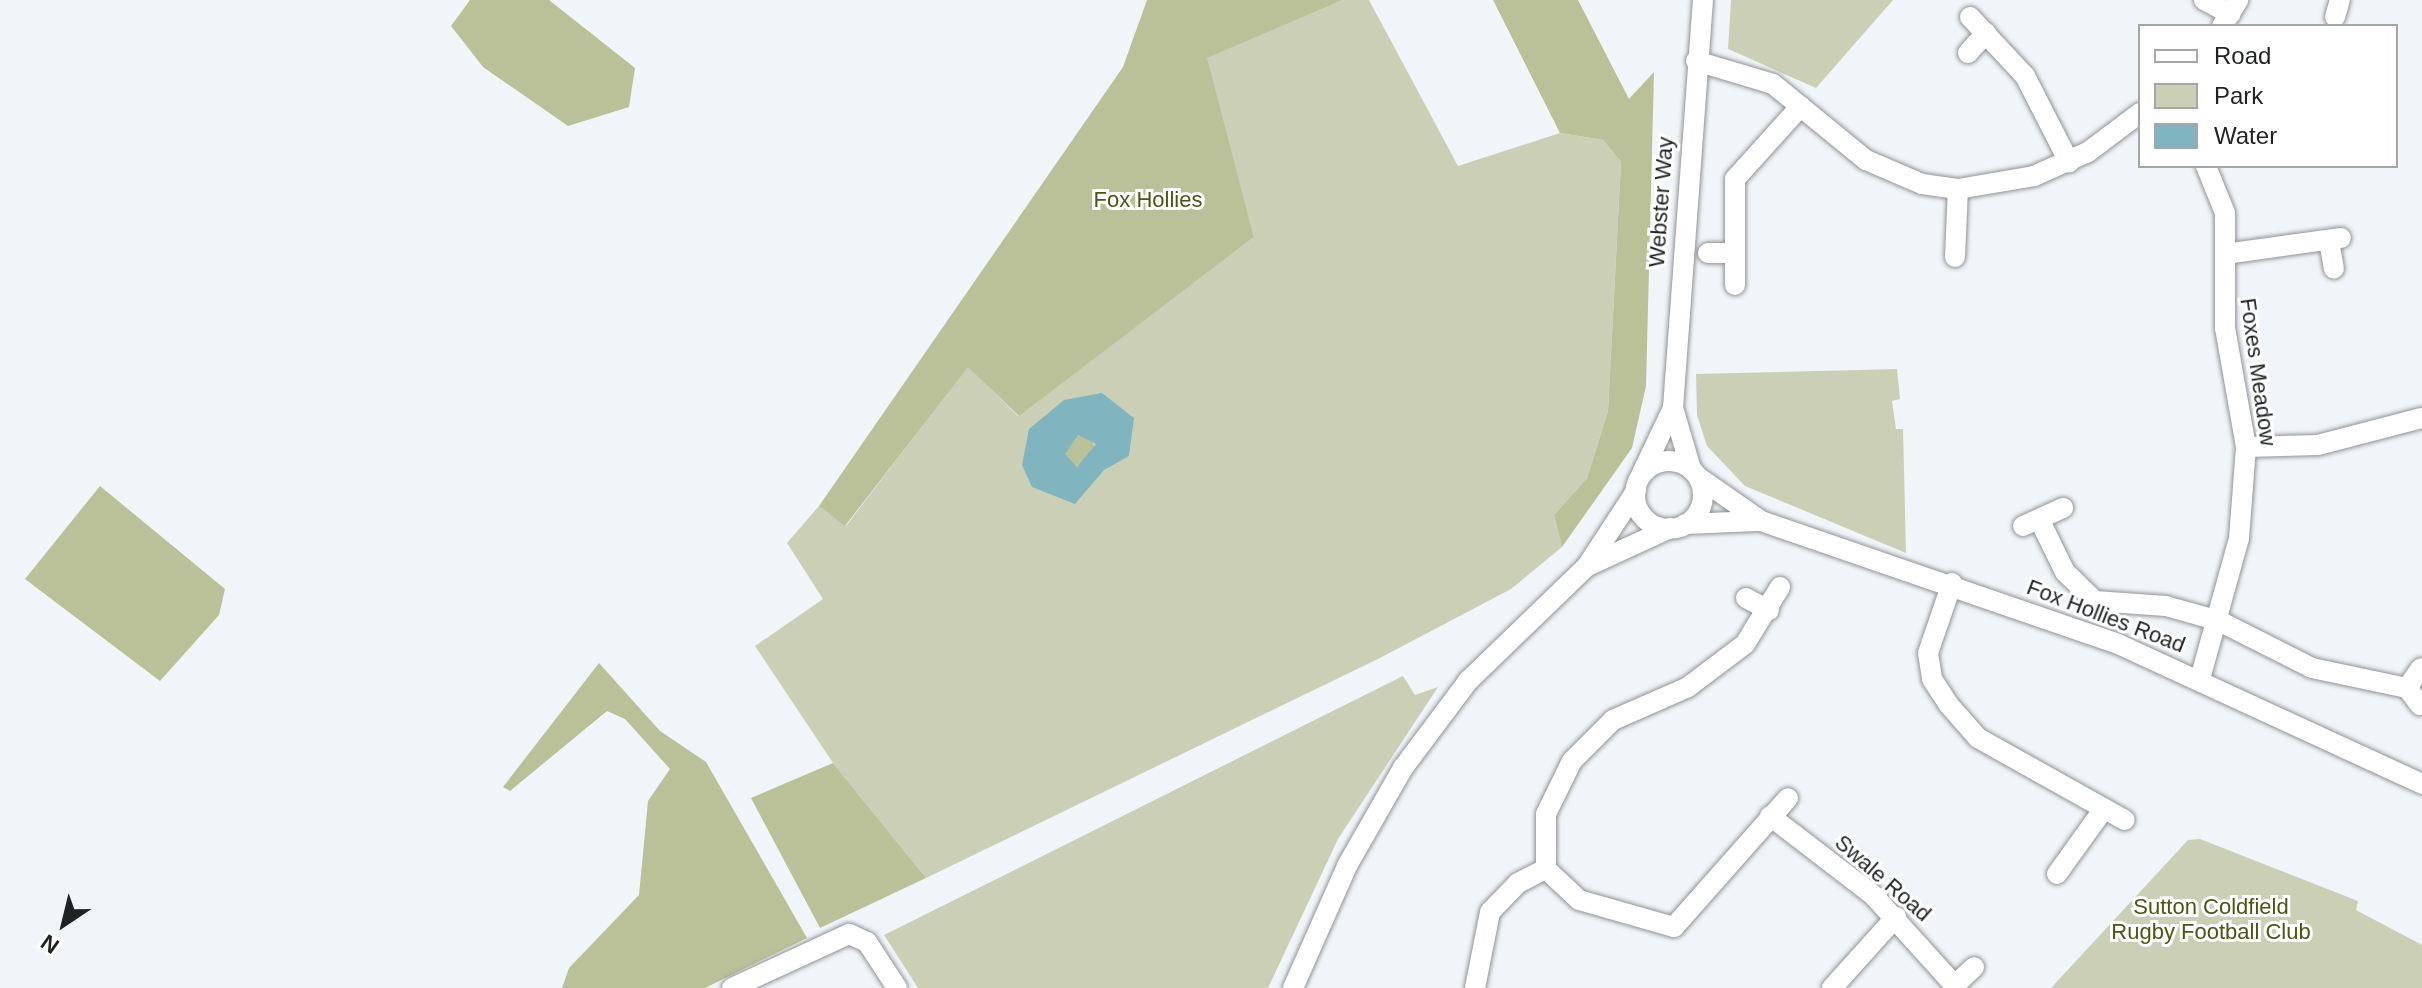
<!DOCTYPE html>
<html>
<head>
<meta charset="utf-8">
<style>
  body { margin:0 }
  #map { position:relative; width:2422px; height:988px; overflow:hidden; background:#f1f4f8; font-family:Helvetica,sans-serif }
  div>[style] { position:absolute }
  .green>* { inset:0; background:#cbcfb6 }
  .forest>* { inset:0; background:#bac198 }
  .round { border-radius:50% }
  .water>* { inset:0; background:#80b5bf }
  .roads { filter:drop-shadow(0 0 2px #909396) drop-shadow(0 0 2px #909396) }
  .minor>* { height:20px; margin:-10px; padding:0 10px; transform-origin:10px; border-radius:10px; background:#fff }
  .minor>.ring { margin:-10px; padding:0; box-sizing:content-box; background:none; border:20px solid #fff; border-radius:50% }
  span { translate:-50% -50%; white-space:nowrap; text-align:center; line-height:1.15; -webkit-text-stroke:6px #fff; paint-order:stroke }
  .park-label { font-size:22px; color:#4e5514 }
  .street-label { font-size:22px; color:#1f2122 }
  .legend { position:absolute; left:2138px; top:24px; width:260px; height:144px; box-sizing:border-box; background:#fff; border:2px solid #a5a6a7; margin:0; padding:10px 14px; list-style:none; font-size:24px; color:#1f2122 }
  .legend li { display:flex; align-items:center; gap:16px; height:40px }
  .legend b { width:40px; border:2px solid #a5a6a7 }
  .north { position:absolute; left:24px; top:884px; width:80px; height:80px; -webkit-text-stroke:6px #fff; paint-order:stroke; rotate:215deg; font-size:22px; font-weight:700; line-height:32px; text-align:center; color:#1f2122 }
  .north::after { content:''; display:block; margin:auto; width:28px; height:36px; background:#1f2122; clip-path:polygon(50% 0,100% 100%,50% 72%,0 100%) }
</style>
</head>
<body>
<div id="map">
  <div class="green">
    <div style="clip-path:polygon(1343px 0,1369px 0,1458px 166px,1560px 133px,1603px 140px,1621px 162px,1608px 411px,1587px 478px,1554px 515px,1562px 547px,1511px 589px,1378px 659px,926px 878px,833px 763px,755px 646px,823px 599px,787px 543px,819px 506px,846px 526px,968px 366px,1018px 416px,1254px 237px,1206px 58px)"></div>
    <div style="clip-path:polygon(1731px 0,1893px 0,1816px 88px,1728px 49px)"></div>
    <div style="clip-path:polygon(1897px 369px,1900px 399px,1892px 401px,1896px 429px,1903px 429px,1906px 553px,1745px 486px,1707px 446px,1697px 415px,1696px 374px)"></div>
    <div style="clip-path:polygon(1403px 676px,1415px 695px,1438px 687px,1338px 839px,1268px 988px,918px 988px,884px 935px)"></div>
    <div style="clip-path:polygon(2200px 839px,2358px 901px,2356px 910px,2422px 945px,2422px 988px,2051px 988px,2188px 840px)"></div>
  </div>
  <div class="forest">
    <div style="clip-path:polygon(470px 0,549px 0,635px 68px,629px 107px,568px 126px,483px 67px,451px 26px)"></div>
    <div style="clip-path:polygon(1147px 0,1343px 0,1207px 58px,1254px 237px,1019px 416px,968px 367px,845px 526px,819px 506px,1123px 67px)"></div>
    <div style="clip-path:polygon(1493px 0,1578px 0,1629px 99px,1654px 72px,1646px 386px,1632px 448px,1562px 547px,1554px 515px,1587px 478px,1608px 411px,1621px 162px,1603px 140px,1560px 133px)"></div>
    <div class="round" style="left:1065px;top:436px;width:30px;height:30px"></div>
    <div style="clip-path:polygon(100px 486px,225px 589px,219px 615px,160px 681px,25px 579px)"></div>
    <div style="clip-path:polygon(599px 663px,660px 731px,706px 762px,807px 938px,705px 988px,562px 988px,569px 968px,639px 895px,648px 801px,670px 769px,625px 719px,607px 711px,510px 791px,503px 787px)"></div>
    <div style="clip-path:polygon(833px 763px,926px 878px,820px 928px,751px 798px)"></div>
  </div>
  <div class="water">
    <div style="clip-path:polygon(evenodd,1102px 393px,1134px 418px,1129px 456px,1104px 470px,1075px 504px,1032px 487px,1022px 465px,1029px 429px,1064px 400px,1102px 393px,1078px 435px,1096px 444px,1077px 467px,1065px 454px,1078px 435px)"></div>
  </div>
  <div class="roads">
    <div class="minor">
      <div style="left:2204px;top:0;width:30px;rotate:28deg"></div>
      <div style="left:1970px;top:17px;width:81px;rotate:47deg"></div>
      <div style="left:2025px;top:76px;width:97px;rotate:62.9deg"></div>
      <div style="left:2335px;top:17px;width:18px;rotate:-74deg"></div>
      <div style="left:2222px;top:26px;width:31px;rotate:-58deg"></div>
      <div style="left:1968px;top:53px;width:27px;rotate:-48deg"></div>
      <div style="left:1696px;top:61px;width:80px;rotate:16.6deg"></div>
      <div style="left:1773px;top:84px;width:120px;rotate:39.3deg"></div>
      <div style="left:1866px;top:160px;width:61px;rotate:23.2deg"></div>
      <div style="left:1922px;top:184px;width:36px;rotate:8deg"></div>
      <div style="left:1958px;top:189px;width:77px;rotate:-9.7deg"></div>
      <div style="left:2034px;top:176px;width:59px;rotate:-24deg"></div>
      <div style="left:2088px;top:152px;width:65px;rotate:-36.9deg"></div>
      <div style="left:2329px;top:241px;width:28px;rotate:80deg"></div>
      <div style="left:1708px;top:253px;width:27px"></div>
      <div style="left:2225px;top:254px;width:117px;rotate:-7.9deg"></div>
      <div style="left:1955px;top:257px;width:68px;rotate:-87.5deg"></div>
      <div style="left:1735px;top:285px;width:106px;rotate:-90deg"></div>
      <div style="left:1735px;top:179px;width:98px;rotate:-47.9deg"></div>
      <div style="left:2246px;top:447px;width:72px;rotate:-1.6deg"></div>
      <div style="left:2318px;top:445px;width:107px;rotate:-14.6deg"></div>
      <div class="ring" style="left:1635px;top:461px;width:48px;height:48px"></div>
      <div style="left:1691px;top:469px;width:64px;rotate:-106.4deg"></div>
      <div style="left:1673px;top:408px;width:409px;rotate:-85.8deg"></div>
      <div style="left:1642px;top:473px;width:72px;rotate:-64.5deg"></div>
      <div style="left:1698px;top:477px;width:77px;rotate:34.9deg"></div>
      <div style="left:1761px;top:521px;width:378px;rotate:19deg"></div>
      <div style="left:2118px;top:644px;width:335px;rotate:24.7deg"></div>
      <div style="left:2041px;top:523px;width:55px;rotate:63.9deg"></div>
      <div style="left:2065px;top:572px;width:42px;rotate:44deg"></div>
      <div style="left:2095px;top:601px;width:71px;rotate:4deg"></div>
      <div style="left:2166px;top:606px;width:55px;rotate:15.8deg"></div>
      <div style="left:2219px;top:621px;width:104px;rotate:26.8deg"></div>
      <div style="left:2312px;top:668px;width:97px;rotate:11.9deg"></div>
      <div style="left:1685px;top:524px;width:72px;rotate:-2.4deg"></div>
      <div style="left:2023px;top:526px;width:44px;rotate:-24.2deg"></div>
      <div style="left:1590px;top:565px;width:88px;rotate:-24.8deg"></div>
      <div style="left:1952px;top:583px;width:74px;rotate:108.9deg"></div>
      <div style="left:1928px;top:653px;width:26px;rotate:81deg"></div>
      <div style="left:1932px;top:679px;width:31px;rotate:57deg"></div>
      <div style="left:1949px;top:705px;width:44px;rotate:48.7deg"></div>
      <div style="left:1978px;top:738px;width:168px;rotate:29.2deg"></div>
      <div style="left:1746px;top:598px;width:26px;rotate:28deg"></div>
      <div style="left:2200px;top:679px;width:146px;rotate:-74.5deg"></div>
      <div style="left:2239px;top:538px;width:91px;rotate:-85.6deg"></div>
      <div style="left:2246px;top:447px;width:121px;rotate:-100deg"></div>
      <div style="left:2225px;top:328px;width:115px;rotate:-90deg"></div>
      <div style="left:2225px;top:213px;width:51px;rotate:-112deg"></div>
      <div style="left:2420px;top:705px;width:21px;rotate:-127deg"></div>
      <div style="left:2407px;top:688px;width:24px;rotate:-55deg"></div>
      <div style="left:1770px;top:816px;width:130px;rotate:37.5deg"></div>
      <div style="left:1873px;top:895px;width:125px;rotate:47.9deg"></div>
      <div style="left:1546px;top:869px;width:55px;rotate:-90deg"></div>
      <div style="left:1546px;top:814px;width:59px;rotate:-63.9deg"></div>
      <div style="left:1572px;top:761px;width:58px;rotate:-45deg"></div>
      <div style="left:1613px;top:720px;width:82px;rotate:-23.7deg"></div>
      <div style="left:1688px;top:687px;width:71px;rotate:-37deg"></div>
      <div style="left:1745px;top:644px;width:67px;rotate:-58.4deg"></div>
      <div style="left:1546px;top:869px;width:45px;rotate:43.2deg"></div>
      <div style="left:1579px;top:900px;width:99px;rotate:15.9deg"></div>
      <div style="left:1674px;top:927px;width:172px;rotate:-48.5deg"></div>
      <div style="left:2057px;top:874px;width:79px;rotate:-54.3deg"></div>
      <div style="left:1955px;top:985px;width:26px;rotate:-43deg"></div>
      <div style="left:732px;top:988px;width:129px;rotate:-24.8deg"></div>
      <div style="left:849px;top:934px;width:20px;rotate:24deg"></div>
      <div style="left:867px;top:942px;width:55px;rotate:56.9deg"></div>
      <div style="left:1293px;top:988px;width:136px;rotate:-66.1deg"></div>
      <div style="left:1348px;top:864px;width:111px;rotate:-60.2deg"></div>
      <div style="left:1403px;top:768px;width:109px;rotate:-53.2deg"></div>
      <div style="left:1468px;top:681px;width:165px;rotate:-44deg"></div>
      <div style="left:1587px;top:566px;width:90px;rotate:-56.8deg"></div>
      <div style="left:1475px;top:988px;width:77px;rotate:-78.8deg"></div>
      <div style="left:1490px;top:912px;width:40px;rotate:-46deg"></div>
      <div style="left:1518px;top:883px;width:31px;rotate:-27deg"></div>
      <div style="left:1832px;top:988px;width:96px;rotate:-48deg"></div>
    </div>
  </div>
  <div class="park-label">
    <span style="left:1148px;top:200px">Fox Hollies</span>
    <span style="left:2211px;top:919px">Sutton Coldfield<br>Rugby Football Club</span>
  </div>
  <div class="street-label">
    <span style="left:1661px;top:202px;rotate:-86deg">Webster Way</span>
    <span style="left:2258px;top:372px;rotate:82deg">Foxes Meadow</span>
    <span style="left:2106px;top:616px;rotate:21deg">Fox Hollies Road</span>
    <span style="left:1883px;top:878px;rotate:41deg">Swale Road</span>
  </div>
  <ul class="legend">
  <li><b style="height:10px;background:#fff"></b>Road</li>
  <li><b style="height:22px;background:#cbcfb6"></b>Park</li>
  <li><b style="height:22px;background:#80b5bf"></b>Water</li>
  </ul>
  <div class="north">N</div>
</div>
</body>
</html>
